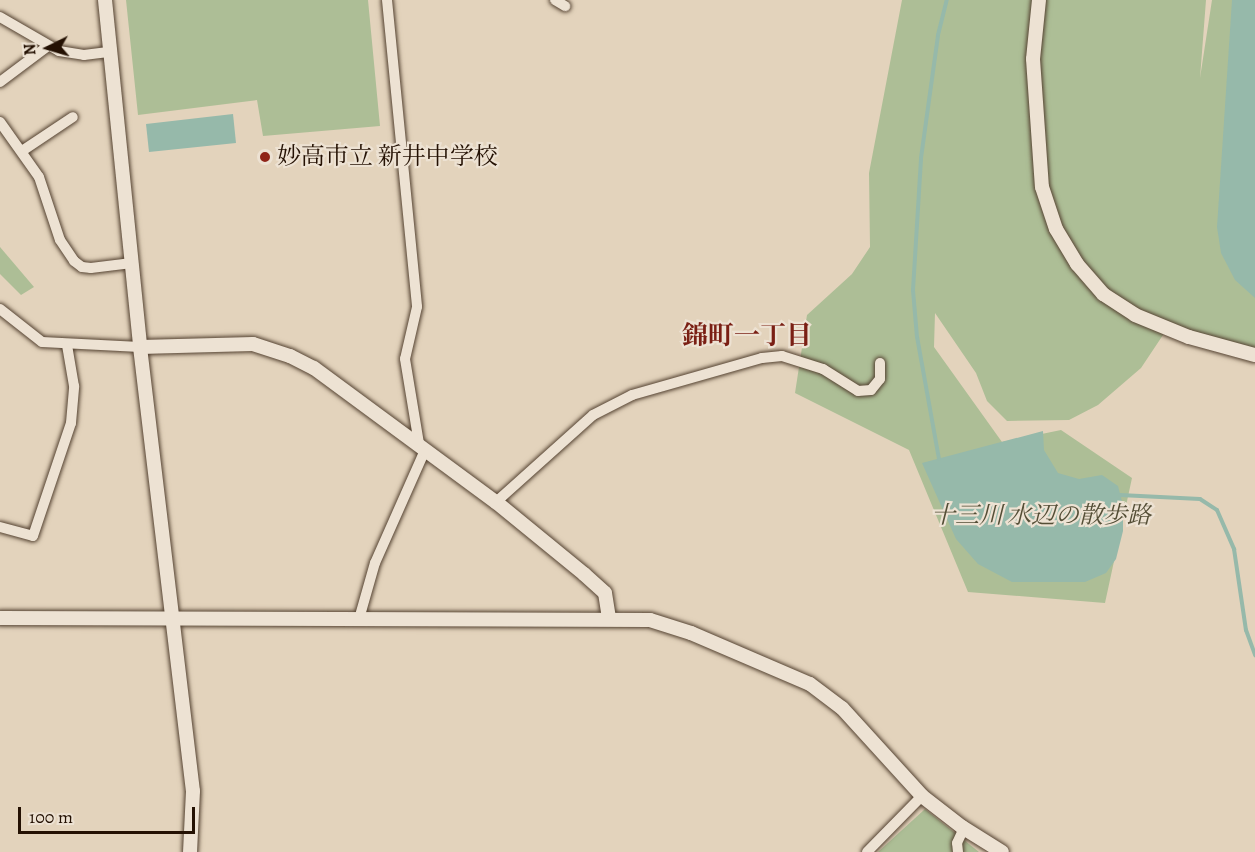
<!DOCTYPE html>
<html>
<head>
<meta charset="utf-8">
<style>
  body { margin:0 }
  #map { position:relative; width:1255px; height:852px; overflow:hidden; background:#e3d3bc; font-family:Alegreya,"Noto Serif JP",serif }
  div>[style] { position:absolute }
  .green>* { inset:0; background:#adbe96 }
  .water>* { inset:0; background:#96b9aa }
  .stream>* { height:4px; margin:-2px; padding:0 2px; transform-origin:2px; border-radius:2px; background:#96b9aa }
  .roads { filter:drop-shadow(0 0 2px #544231) drop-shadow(0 0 2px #544231) }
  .minor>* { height:10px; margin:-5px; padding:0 5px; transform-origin:5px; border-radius:5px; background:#ede2d3 }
  .tertiary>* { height:14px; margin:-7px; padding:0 7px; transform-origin:7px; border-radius:7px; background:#ede2d3 }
  .dots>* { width:16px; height:16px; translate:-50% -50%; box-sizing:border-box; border:3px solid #ede2d3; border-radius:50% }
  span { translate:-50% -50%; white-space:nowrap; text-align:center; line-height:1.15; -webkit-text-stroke:4.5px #ede2d3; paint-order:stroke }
  .poi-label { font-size:24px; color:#241103 }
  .left { translate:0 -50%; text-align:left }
  .park-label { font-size:24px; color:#544e36; font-style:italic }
  .neighbourhood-label { font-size:26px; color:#7a1f14; font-weight:700 }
  .north { position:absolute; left:18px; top:18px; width:60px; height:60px; -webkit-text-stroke:4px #ede2d3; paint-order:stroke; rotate:265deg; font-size:16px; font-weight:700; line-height:24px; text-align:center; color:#241103 }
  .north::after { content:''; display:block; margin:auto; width:21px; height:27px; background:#241103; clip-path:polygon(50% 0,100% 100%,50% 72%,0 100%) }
  .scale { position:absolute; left:18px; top:807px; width:177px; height:27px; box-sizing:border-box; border:3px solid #241103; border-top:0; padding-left:8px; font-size:18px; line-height:21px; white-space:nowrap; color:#241103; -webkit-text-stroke:4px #ede2d3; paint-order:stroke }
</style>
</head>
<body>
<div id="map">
  <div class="green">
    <div style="clip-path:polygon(126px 0,368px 0,380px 126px,263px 136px,257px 100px,138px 115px)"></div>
    <div style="clip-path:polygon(902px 0,1206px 0,1200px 78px,1212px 0,1255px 0,1255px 354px,1167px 329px,1141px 368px,1098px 405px,1069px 420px,1007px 421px,987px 401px,976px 373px,935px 313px,934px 347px,1002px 442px,1061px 430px,1132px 478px,1105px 603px,968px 592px,909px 450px,795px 393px,807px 315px,852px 274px,870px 247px,869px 173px)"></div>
    <div style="clip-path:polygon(0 247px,34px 287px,21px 295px,0 274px)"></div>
    <div style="clip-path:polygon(925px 809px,979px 852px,878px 852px)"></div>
  </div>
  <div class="water">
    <div style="clip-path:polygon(1232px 0,1255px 0,1255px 298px,1235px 280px,1221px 253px,1217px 227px)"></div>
    <div style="clip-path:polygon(233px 114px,236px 143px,149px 152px,146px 124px)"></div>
    <div style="clip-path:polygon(1043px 431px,1044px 450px,1058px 473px,1079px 479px,1102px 475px,1118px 486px,1123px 505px,1123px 531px,1116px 559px,1106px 573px,1085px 582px,1012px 582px,978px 564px,956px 539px,922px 463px)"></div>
  </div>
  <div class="stream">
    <div style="left:939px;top:459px;width:124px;rotate:-100.2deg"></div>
    <div style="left:917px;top:337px;width:47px;rotate:-94.9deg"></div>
    <div style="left:913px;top:290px;width:132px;rotate:-86.5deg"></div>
    <div style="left:921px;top:158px;width:124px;rotate:-82.1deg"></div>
    <div style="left:938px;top:35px;width:36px;rotate:-76deg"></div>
    <div style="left:1120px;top:495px;width:80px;rotate:2.9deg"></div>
    <div style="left:1200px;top:499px;width:20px;rotate:33deg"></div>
    <div style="left:1217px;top:510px;width:43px;rotate:66.4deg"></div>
    <div style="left:1234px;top:549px;width:82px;rotate:81.6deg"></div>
    <div style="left:1246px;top:630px;width:27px;rotate:70deg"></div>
  </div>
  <div class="roads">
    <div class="minor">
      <div style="left:387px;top:0;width:308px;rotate:84.4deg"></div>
      <div style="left:417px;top:307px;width:53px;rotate:103deg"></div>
      <div style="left:405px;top:359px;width:86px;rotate:80.6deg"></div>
      <div style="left:555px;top:0;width:12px;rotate:31deg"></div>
      <div style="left:0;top:17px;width:68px;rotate:30deg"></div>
      <div style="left:59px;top:51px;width:25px;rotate:9deg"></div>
      <div style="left:84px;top:55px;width:26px;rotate:-7deg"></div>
      <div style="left:0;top:82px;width:60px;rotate:-36.9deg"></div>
      <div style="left:0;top:122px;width:67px;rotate:54.7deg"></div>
      <div style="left:39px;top:177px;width:66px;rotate:71.6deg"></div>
      <div style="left:60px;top:240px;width:25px;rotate:56deg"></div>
      <div style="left:74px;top:261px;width:10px;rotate:37deg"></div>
      <div style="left:82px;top:267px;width:9px;rotate:6deg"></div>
      <div style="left:91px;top:268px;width:41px;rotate:-7deg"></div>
      <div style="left:22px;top:151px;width:61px;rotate:-33.7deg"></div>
      <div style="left:0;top:309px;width:53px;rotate:38.2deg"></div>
      <div style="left:42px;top:342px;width:98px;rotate:2.9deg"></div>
      <div style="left:496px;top:502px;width:130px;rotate:-41.9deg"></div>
      <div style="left:593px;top:415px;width:44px;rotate:-27.1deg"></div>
      <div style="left:632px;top:395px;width:135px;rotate:-15.9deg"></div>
      <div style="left:762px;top:358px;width:20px;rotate:-6deg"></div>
      <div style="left:782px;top:356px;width:43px;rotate:17.6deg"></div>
      <div style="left:823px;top:369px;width:41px;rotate:32.2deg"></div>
      <div style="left:858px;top:391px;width:13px;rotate:-4deg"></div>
      <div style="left:871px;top:390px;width:14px;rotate:-51deg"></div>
      <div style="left:880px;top:379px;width:16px;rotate:-90deg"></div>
      <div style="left:0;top:527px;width:34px;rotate:15deg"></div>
      <div style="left:33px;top:536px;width:119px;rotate:-71.4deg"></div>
      <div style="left:71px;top:423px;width:37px;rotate:-85deg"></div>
      <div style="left:74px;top:386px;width:42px;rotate:-99.7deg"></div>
      <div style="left:359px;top:619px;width:58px;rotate:-74.1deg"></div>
      <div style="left:375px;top:563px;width:124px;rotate:-66.1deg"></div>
      <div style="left:867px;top:852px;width:78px;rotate:-45.5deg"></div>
      <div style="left:958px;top:852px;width:9px;rotate:-96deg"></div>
      <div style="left:957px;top:843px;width:17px;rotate:-65deg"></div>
    </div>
    <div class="tertiary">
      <div style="left:105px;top:0;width:349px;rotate:84.2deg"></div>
      <div style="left:140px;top:347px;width:447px;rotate:83.2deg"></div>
      <div style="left:193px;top:791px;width:61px;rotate:92.8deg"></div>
      <div style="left:1039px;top:0;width:59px;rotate:95.8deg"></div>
      <div style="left:1033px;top:59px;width:128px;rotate:86deg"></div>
      <div style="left:1042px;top:187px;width:44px;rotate:71.6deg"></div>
      <div style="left:1056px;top:229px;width:41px;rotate:59deg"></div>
      <div style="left:1077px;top:264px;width:40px;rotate:49deg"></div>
      <div style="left:1103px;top:294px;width:38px;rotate:33deg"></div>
      <div style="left:1135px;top:315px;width:58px;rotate:22.2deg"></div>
      <div style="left:1189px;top:337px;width:68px;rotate:15.3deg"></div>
      <div style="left:140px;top:347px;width:113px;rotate:-1.5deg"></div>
      <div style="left:253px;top:344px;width:39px;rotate:18deg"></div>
      <div style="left:290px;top:356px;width:27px;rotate:27deg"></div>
      <div style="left:314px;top:368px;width:226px;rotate:36.4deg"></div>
      <div style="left:496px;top:502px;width:114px;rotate:39.3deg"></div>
      <div style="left:584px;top:574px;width:28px;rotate:42deg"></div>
      <div style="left:605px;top:593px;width:26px;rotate:81deg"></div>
      <div style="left:0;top:618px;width:650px;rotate:0.18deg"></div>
      <div style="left:650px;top:620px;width:43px;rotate:17.6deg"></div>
      <div style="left:691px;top:633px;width:129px;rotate:23.2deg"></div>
      <div style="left:810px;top:684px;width:40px;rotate:37deg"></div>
      <div style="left:842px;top:708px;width:119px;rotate:47.7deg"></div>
      <div style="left:922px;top:796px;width:51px;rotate:37.8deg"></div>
      <div style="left:962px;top:827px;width:47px;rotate:32deg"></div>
    </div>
  </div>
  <div class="dots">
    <div style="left:265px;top:157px;background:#8f2418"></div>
  </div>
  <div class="poi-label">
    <span class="left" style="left:277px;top:157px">妙高市立 新井中学校</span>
  </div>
  <div class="park-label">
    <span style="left:1041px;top:516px">十三川 水辺の散歩路</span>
  </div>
  <div class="neighbourhood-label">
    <span style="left:747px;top:336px">錦町一丁目</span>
  </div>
  <div class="north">N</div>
  <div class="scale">100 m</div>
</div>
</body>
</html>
